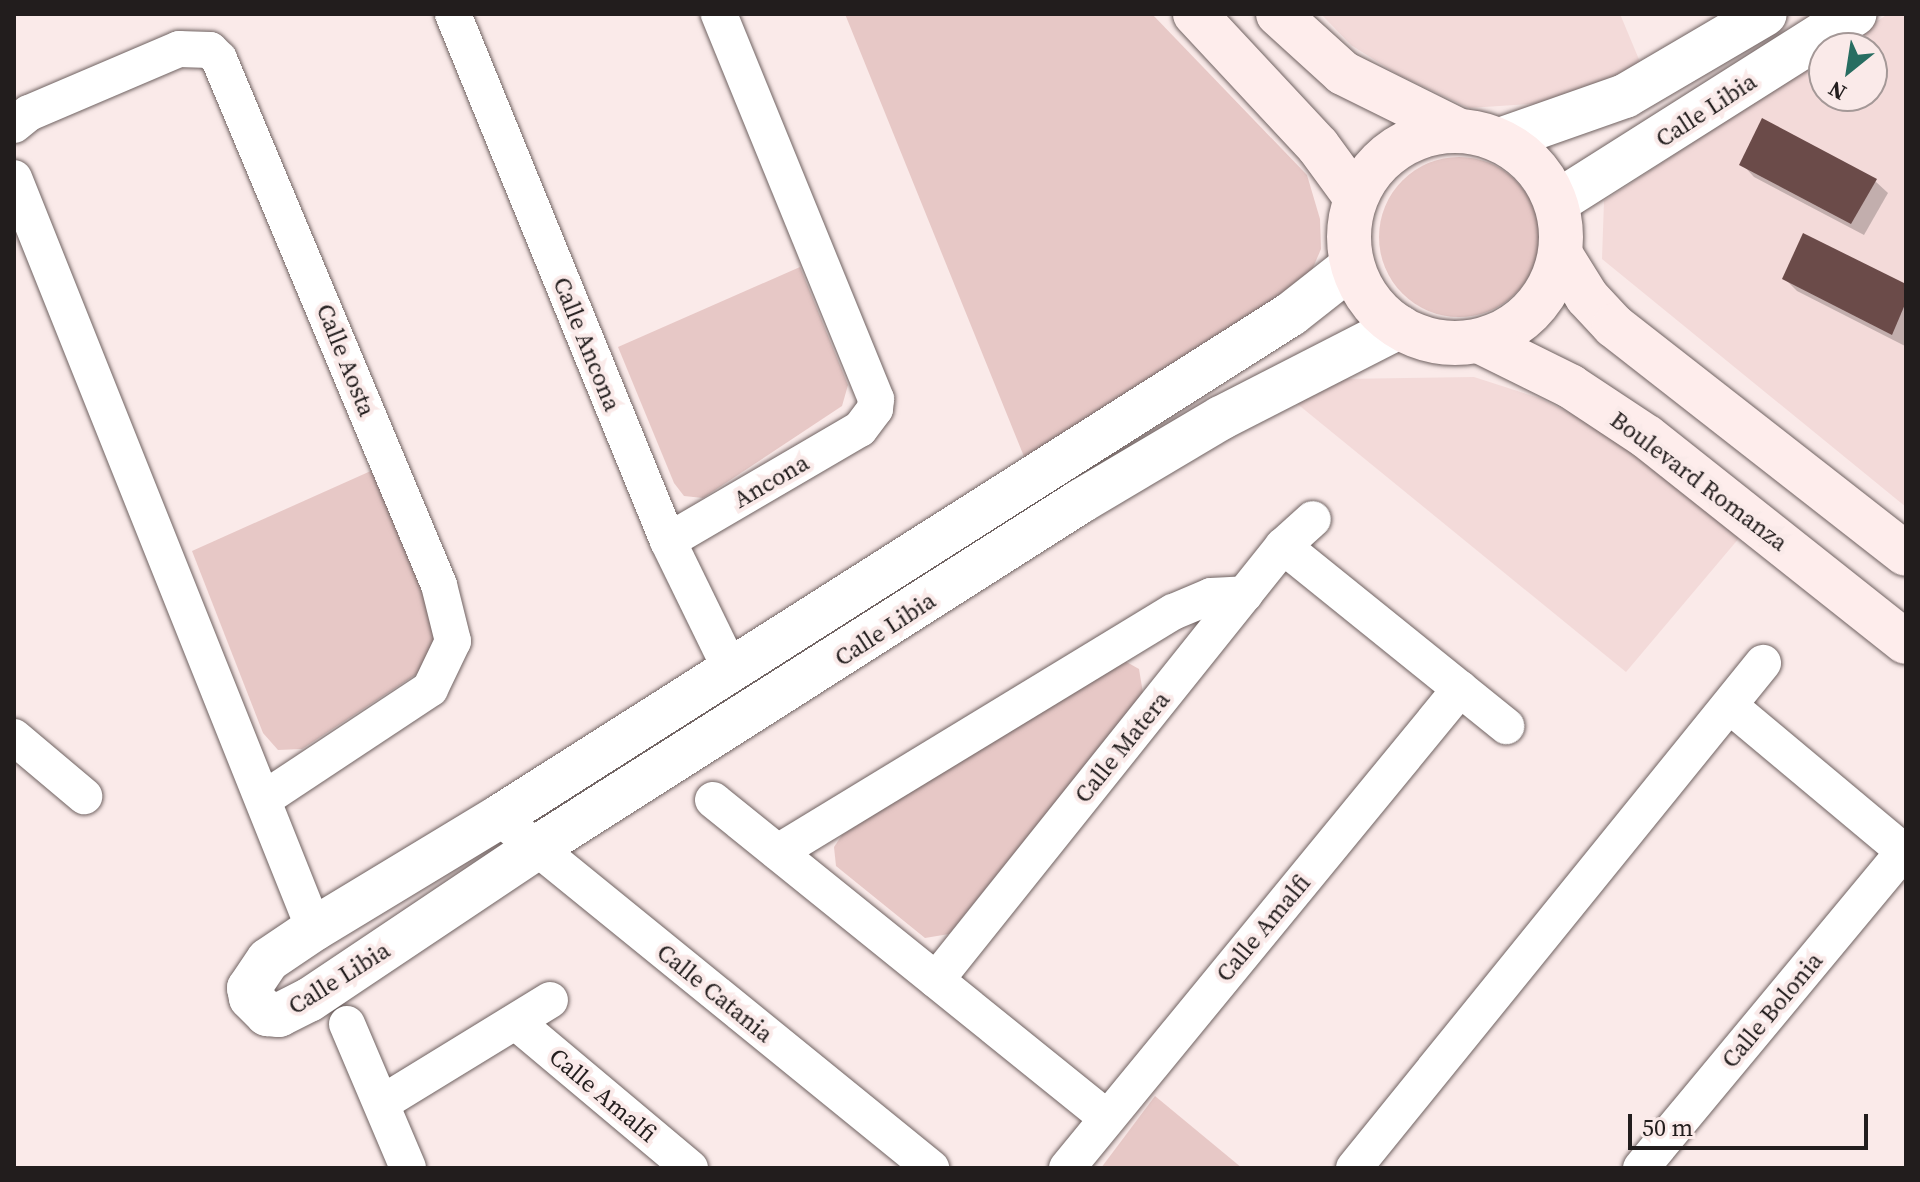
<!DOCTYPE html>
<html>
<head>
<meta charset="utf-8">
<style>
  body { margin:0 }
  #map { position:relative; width:1920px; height:1182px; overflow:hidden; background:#faeae9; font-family:"Source Serif 4",serif }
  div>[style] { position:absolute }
  .built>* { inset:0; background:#f3dad9 }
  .green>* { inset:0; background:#e7c8c6 }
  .round { border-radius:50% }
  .shadow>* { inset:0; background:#0003 }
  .building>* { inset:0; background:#6b4b49 }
  .roads { filter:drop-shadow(0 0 2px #6f6261) drop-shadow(0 0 2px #6f6261) }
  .minor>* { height:36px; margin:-18px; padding:0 18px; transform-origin:18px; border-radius:18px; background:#fff }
  .tertiary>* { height:44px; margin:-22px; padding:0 22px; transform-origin:22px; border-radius:22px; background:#fff }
  .secondary>* { height:44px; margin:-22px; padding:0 22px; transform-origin:22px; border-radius:22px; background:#feedec }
  .secondary>.ring { margin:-22px; padding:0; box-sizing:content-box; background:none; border:44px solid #feedec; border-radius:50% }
  span { translate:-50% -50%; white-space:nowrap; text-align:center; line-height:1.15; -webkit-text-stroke:8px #faeae9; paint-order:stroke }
  .street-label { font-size:24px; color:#221d1d }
  .frame { position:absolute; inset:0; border:16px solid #221d1d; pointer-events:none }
  .north { position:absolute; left:1808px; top:32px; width:80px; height:80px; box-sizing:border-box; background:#faeae9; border:2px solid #a49897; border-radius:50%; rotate:210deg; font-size:22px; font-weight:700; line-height:32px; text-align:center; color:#221d1d }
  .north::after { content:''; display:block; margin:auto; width:28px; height:36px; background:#276d61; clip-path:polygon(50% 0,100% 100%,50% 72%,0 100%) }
  .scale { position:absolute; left:1628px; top:1114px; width:240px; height:36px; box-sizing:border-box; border:4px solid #221d1d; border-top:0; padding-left:10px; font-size:24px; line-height:28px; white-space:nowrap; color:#221d1d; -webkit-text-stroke:6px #faeae9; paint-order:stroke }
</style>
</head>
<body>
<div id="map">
  <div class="built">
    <div style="clip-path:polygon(1321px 14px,1620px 14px,1643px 69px,1546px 103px,1469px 108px,1397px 74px,1351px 45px)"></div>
    <div style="clip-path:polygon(1888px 14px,1906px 14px,1906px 507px,1602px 259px,1604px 201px,1824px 56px,1824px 96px,1872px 96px,1872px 48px,1836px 48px)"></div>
    <div style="clip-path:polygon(1474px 377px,1539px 398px,1598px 427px,1740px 537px,1626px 672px,1295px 402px,1339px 379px)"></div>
  </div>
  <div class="green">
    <div style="clip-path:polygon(845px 14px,1152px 14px,1307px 175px,1320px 219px,1321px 249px,1309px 277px,1029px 469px)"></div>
    <div class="round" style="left:1379px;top:157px;width:160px;height:160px"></div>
    <div style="clip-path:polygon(800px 267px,848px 385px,842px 406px,703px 498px,684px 496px,674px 483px,618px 347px)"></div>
    <div style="clip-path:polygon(373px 470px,445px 640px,438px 660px,302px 749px,278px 750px,263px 733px,192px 551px)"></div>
    <div style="clip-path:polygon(1123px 660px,1139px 669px,1143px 693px,949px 934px,925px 938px,836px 866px,834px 847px,842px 835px,1104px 667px)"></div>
    <div style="clip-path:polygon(1155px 1096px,1242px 1168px,1101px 1168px)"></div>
  </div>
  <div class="shadow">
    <div style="clip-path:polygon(1742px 164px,1875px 181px,1888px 193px,1864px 235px,1754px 177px)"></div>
    <div style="clip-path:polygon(1784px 278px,1906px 287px,1905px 346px,1797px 291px)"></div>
  </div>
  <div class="building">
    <div style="clip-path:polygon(1762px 118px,1877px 179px,1851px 224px,1739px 165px)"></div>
    <div style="clip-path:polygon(1803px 233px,1906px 284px,1906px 302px,1892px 335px,1782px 279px)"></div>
  </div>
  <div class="roads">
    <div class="minor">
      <div style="left:453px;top:14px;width:569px;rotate:67.81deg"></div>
      <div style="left:668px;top:541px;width:144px;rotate:64deg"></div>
      <div style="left:14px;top:125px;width:19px;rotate:-39deg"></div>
      <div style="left:29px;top:113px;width:163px;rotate:-23.1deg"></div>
      <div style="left:179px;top:49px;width:31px;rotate:2deg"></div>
      <div style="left:210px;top:50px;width:13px;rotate:45deg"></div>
      <div style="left:219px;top:59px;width:570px;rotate:67.3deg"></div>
      <div style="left:439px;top:585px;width:58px;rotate:76deg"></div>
      <div style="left:453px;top:641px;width:53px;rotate:115.6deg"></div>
      <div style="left:430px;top:689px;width:199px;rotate:146.5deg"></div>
      <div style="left:14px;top:178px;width:809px;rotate:68.22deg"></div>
      <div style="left:668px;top:541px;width:222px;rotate:-30.3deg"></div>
      <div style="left:860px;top:429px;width:25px;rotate:-53deg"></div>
      <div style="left:875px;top:409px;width:10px;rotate:-84deg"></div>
      <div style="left:876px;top:399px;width:416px;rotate:-112.2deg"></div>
      <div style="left:1283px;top:546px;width:287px;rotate:38.9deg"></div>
      <div style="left:1730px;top:706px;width:229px;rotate:39.9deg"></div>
      <div style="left:14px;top:737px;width:92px;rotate:40.1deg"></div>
      <div style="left:713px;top:800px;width:506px;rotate:38.91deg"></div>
      <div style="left:499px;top:817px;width:557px;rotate:39.09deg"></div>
      <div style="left:778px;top:852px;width:462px;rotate:-31.3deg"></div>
      <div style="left:1173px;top:612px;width:41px;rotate:-22.8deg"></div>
      <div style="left:1211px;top:596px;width:34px;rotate:-3deg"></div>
      <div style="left:936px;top:980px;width:556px;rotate:-51.36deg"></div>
      <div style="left:1283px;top:546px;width:40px;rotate:-42deg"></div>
      <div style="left:517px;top:1023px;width:226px;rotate:40deg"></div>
      <div style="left:347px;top:1024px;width:156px;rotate:67deg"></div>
      <div style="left:382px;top:1103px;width:197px;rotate:-31.5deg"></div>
      <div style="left:1067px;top:1168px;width:620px;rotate:-50.63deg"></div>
      <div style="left:1354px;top:1168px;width:650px;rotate:-51deg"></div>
      <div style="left:1641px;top:1168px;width:412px;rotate:-50.3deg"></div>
    </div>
    <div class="tertiary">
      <div style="left:1500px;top:140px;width:133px;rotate:-19.4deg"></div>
      <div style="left:1625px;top:96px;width:162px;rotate:-30.4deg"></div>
      <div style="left:1557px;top:202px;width:352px;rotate:-32.3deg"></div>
      <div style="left:1352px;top:266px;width:78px;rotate:141.8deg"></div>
      <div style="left:1291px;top:314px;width:938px;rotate:147.58deg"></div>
      <div style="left:499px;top:817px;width:216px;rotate:148.8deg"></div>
      <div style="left:314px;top:929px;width:55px;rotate:146deg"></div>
      <div style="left:268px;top:960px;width:34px;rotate:124deg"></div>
      <div style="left:249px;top:988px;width:10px;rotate:79deg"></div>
      <div style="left:251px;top:998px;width:23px;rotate:45deg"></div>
      <div style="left:267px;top:1014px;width:12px;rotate:5deg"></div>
      <div style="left:279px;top:1015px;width:34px;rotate:-27deg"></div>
      <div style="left:309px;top:1000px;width:273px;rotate:-33.8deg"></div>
      <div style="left:536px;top:848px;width:646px;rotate:-32.48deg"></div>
      <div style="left:1081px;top:501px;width:163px;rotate:-30.7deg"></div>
      <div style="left:1221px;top:418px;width:200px;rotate:-27.1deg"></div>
    </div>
    <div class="secondary">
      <div style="left:1195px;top:14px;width:180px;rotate:47deg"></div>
      <div style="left:1318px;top:146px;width:64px;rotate:53.8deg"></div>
      <div style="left:1278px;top:14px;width:88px;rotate:42.2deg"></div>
      <div style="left:1343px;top:73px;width:128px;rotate:26.4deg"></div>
      <div class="ring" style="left:1349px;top:131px;width:168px;height:168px"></div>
      <div style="left:1561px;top:255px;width:49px;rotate:58.2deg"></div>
      <div style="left:1587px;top:297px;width:40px;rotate:47deg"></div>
      <div style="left:1614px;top:326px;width:370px;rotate:38deg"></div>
      <div style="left:1479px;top:341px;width:102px;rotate:26.3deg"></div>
      <div style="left:1570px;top:386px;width:92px;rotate:33.5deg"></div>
      <div style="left:1647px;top:437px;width:330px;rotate:38.4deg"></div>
    </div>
  </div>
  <div class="street-label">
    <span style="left:1706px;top:110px;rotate:-33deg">Calle Libia</span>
    <span style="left:587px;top:344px;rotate:68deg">Calle Ancona</span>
    <span style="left:346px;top:360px;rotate:68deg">Calle Aosta</span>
    <span style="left:771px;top:481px;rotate:-30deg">Ancona</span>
    <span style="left:1699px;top:481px;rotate:37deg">Boulevard Romanza</span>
    <span style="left:885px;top:629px;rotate:-33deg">Calle Libia</span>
    <span style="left:1122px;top:747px;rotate:-51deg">Calle Matera</span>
    <span style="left:1263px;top:928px;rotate:-50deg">Calle Amalfi</span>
    <span style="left:339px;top:978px;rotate:-32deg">Calle Libia</span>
    <span style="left:715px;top:993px;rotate:39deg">Calle Catania</span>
    <span style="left:1772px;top:1010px;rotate:-50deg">Calle Bolonia</span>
    <span style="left:603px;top:1095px;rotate:40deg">Calle Amalfi</span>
  </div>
  <div class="frame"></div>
  <div class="north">N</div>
  <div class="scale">50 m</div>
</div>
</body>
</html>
